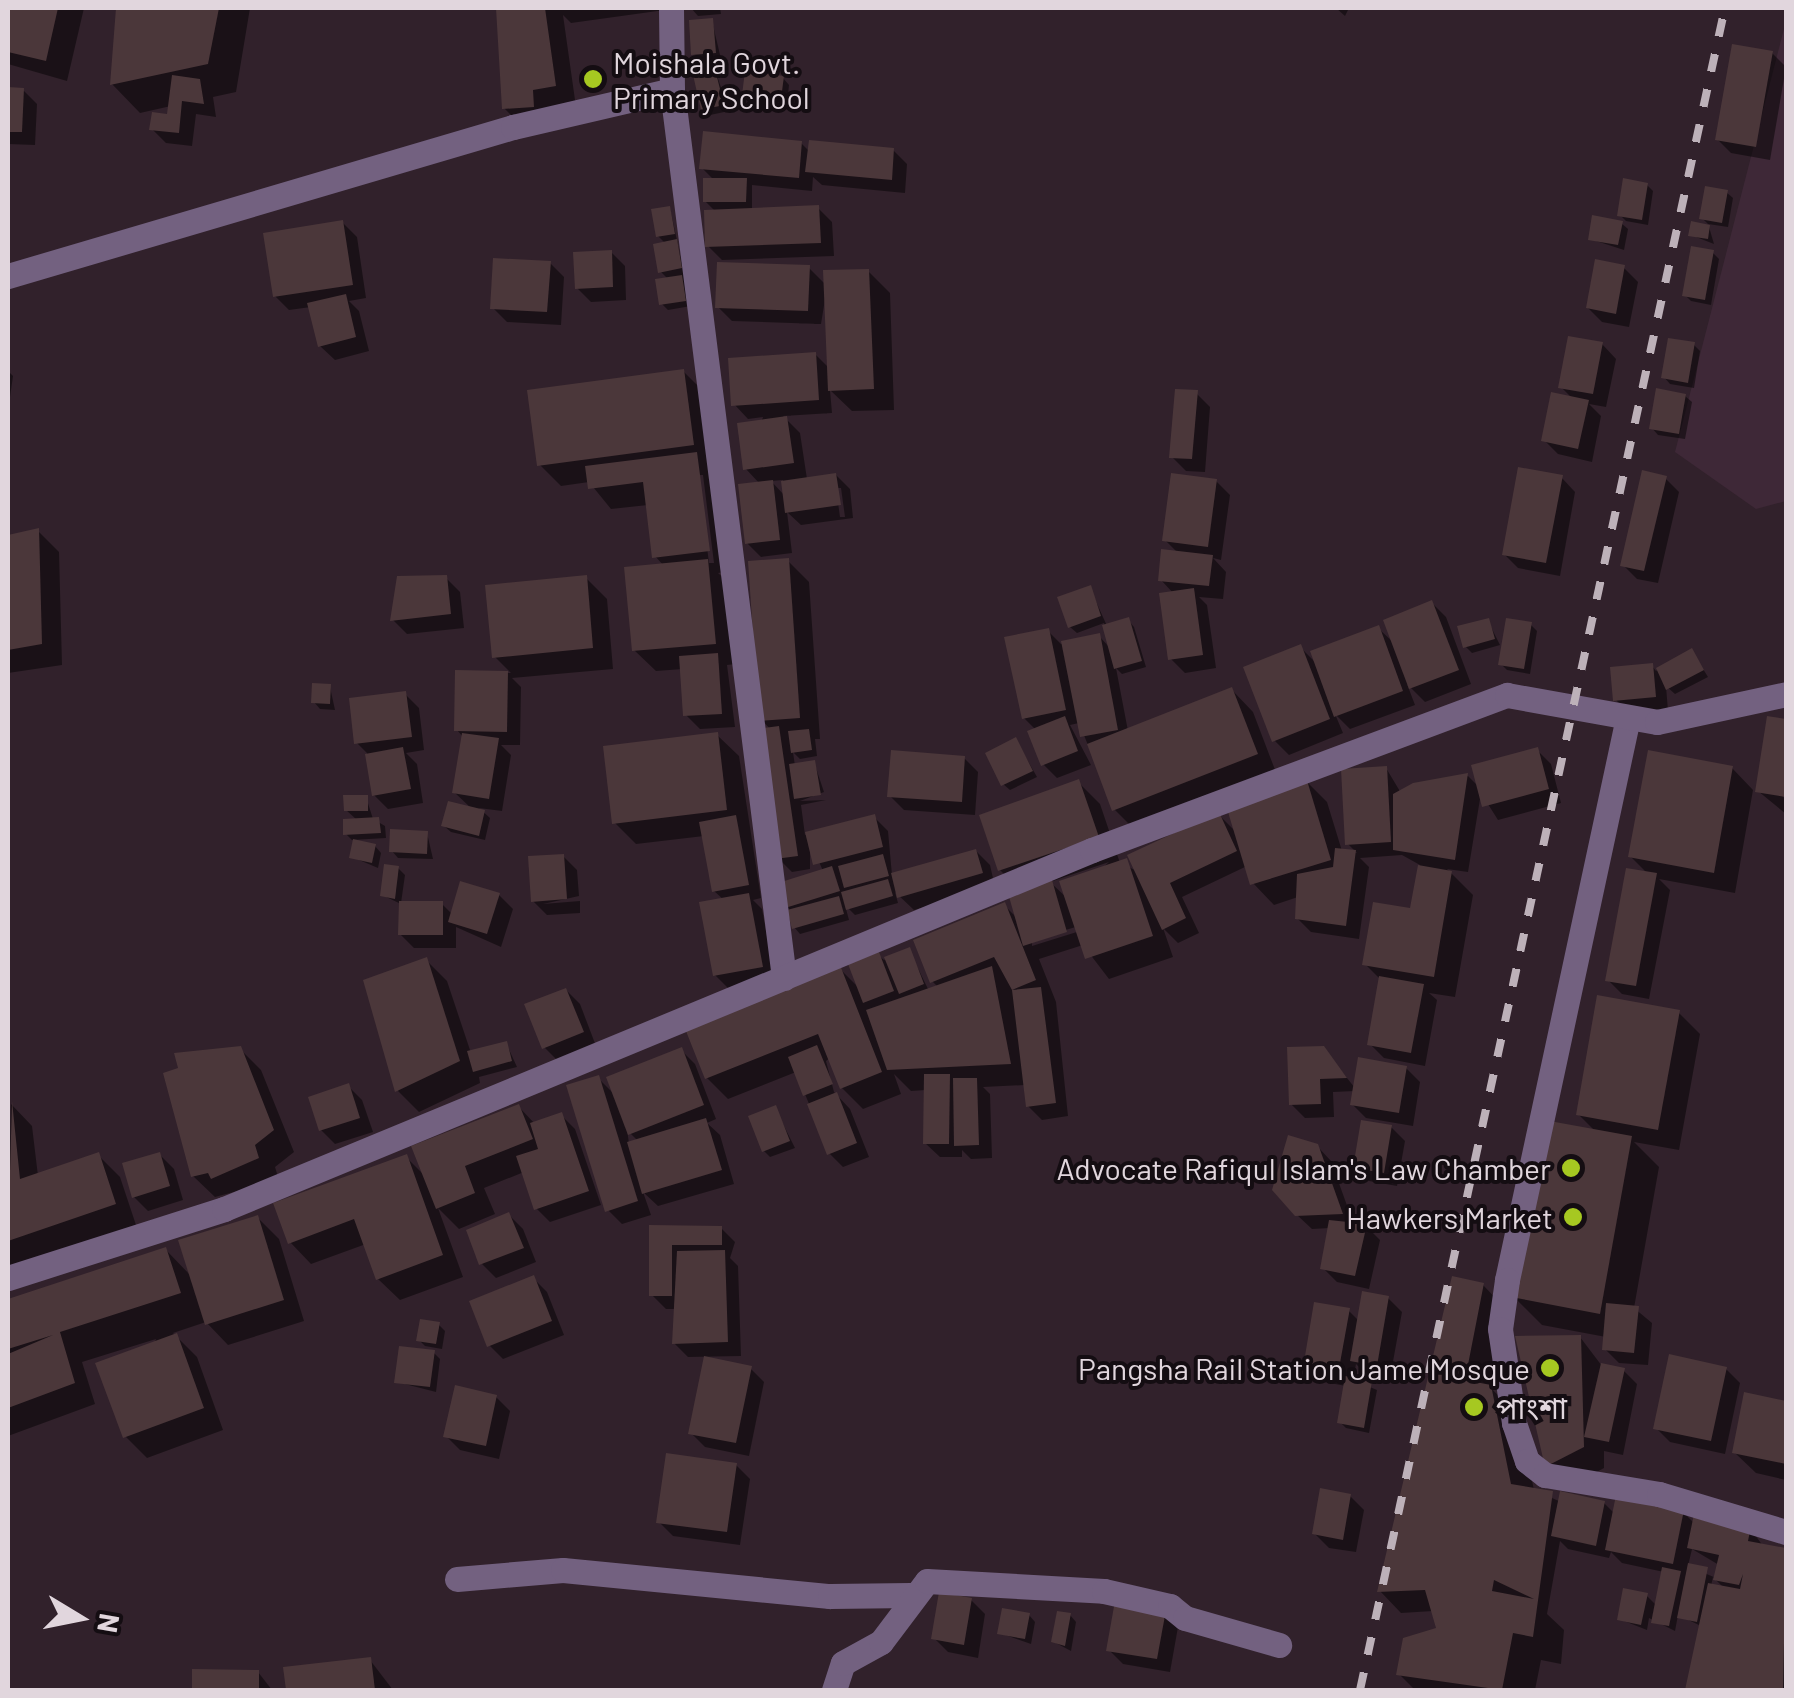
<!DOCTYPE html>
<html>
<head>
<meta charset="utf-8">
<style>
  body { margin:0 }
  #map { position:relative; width:1794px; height:1698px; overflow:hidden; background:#31212b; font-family:Barlow,"Noto Sans Bengali",sans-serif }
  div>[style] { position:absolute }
  .built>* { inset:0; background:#3e2837 }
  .shadow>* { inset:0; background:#0007 }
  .building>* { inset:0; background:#4b373a }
  .minor>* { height:25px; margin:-12.5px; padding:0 12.5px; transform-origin:12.5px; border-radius:12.5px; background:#736180 }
  .rail>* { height:8px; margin-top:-4px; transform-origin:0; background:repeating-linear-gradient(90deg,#bdb1b9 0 18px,transparent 0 36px) }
  .dots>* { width:28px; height:28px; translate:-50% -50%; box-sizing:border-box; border:5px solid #140d12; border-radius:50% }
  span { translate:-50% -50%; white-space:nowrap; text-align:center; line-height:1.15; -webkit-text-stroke:8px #140d12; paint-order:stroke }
  .poi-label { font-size:30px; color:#e1d6dd }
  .left { translate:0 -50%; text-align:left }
  .right { translate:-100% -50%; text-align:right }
  .frame { position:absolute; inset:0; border:10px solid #e1d6dd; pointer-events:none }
  .north { position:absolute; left:30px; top:1568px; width:100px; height:100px; -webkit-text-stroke:8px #140d12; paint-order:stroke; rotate:100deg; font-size:28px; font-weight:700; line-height:40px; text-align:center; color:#e1d6dd }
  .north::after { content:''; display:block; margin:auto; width:35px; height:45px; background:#e1d6dd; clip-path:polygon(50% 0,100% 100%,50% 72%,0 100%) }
</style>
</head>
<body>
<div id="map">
  <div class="built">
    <div style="clip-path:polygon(1786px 21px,1786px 501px,1756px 509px,1675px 452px)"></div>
  </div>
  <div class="shadow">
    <div style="clip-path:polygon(8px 8px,84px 8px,67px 81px,8px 64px)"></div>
    <div style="clip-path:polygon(119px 8px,250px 8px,236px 92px,213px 97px,216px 117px,196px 114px,192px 146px,166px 143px,152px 129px,169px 117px,171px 106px,140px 113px,112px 84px)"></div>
    <div style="clip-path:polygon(501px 8px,672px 8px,672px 9px,571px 23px,563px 15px,576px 107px,518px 122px,504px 108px)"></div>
    <div style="clip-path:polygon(691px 8px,720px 8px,721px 14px,698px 16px)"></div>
    <div style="clip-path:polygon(1336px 8px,1349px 8px,1345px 16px)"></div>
    <div style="clip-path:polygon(712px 21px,721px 59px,700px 60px,694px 54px)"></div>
    <div style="clip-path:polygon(1772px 53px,1786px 67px,1770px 160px,1731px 153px,1717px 139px)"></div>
    <div style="clip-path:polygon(713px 64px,729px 111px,710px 115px,704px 109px)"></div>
    <div style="clip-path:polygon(783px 78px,789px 85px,787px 104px,745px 94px)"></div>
    <div style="clip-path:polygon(8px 89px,23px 90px,37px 104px,35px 145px,8px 144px)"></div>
    <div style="clip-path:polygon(801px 143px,810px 152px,893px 150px,907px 164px,905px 193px,822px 185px,813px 177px,812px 191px,752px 185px,752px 210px,818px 208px,832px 222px,834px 256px,722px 260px,708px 246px,716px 212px,705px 201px,714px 180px,702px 168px)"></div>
    <div style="clip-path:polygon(1647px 185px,1653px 191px,1648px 225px,1626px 221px,1620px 215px)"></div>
    <div style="clip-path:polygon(1726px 192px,1733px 198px,1728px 227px,1708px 224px,1702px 218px)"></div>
    <div style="clip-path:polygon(670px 208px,691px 306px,668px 310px,662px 304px,668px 279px,660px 271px,666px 244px,658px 236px)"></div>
    <div style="clip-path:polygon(343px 223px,357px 237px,366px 298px,349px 301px,359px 311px,369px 351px,335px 360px,320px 346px,311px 307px,289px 310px,275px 296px)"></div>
    <div style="clip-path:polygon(1621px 223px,1628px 229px,1624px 250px,1590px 239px)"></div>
    <div style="clip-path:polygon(1709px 227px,1714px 244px,1691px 235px)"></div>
    <div style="clip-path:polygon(611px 252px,625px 266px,626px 300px,591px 302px,577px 288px)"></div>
    <div style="clip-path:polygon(1713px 253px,1719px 259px,1711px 305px,1691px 301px,1685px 295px)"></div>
    <div style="clip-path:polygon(550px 263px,564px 277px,561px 325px,507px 322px,493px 308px)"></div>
    <div style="clip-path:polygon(evenodd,809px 268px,827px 286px,868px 271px,890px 293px,894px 410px,852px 411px,830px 390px,832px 413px,783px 416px,800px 433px,807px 479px,836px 475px,850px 489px,853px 518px,801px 525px,787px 512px,792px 553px,761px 557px,747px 543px,760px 484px,746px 469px,763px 417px,748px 419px,734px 404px,815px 354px,830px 369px,827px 287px,821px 324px,732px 321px,718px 307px,809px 268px,783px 480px,785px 496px,771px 481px,783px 480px,809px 268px,836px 488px,841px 488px,845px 517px,840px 517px,836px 488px)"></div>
    <div style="clip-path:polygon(1624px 268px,1638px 282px,1629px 327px,1602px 322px,1588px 308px)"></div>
    <div style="clip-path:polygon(1602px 344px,1616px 359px,1606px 407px,1589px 404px,1601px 416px,1592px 462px,1558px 454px,1544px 440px,1573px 399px,1561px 387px)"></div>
    <div style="clip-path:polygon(1694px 345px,1700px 351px,1694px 388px,1670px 384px,1664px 377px)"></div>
    <div style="clip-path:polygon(8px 371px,13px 376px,8px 411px)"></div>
    <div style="clip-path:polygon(evenodd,683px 371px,705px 393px,730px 571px,718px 573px,729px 583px,736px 664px,727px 665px,735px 727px,700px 729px,686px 715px,683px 669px,656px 671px,634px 650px,664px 566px,655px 556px,648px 505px,611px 509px,589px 482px,561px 486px,540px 465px,683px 371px,698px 475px,703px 475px,714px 563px,709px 563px,698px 475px)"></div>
    <div style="clip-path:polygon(1196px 393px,1210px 407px,1205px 472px,1186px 471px,1172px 457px)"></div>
    <div style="clip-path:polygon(1685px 396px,1692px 402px,1685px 439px,1658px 435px,1652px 428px)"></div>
    <div style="clip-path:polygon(1561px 477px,1575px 492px,1560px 576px,1518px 568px,1504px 554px)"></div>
    <div style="clip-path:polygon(1665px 478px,1679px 492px,1658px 583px,1637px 579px,1623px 565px)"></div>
    <div style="clip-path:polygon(1216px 481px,1230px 495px,1221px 560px,1213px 558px,1226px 572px,1223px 599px,1199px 597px,1207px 605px,1216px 668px,1185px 673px,1171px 659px,1174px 594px,1161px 580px,1179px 554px,1165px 540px)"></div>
    <div style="clip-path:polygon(38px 531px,59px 552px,62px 665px,8px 673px,8px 537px)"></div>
    <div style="clip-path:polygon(788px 561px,809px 582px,820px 739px,815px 739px,817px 756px,800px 759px,793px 752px,795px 766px,814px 762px,824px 792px,800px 801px,826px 800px,801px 805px,805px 835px,874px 817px,888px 831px,892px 875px,976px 851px,990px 865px,995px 887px,914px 910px,895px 892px,898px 903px,855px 915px,845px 905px,849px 920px,800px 934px,794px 927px,788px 906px,823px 871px,810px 841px,810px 869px,792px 872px,778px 858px,771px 730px,762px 720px)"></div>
    <div style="clip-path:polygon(446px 578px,460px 592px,464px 628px,407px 634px,393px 620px)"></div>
    <div style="clip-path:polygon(586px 578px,607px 599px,613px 669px,512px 678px,521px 687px,520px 745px,501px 745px,511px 755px,502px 811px,479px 808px,490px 818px,485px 840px,451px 832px,444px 826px,472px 809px,454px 792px,463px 737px,457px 730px,458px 672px,511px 673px,494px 656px)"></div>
    <div style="clip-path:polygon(1090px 588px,1107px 626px,1128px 620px,1134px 627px,1146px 667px,1122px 674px,1116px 668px,1128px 731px,1232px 690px,1253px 712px,1277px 775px,1135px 830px,1114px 809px,1079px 723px,1070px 725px,1091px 765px,1057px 778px,1043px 764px,1036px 730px,1024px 718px,1048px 631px,1061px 644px,1099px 636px,1110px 648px,1104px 623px,1077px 633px,1070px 627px)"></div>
    <div style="clip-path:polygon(1432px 603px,1446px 617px,1471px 684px,1425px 702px,1407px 684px,1415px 705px,1350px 729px,1335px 714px,1343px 733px,1289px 755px,1275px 741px,1246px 669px,1300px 647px,1317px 664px,1378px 628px,1395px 644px)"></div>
    <div style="clip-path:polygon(1488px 621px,1500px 645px,1472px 653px,1465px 646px)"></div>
    <div style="clip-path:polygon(1531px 625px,1537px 631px,1530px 674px,1507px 670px,1501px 664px)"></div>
    <div style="clip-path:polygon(1692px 651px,1708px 677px,1675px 694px,1666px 686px,1668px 711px,1630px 714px,1616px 700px,1652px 666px,1656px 671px)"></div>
    <div style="clip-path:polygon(330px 687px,335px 710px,320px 709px,314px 702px)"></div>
    <div style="clip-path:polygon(405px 694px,419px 708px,424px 750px,406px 753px,417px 764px,423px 803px,388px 809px,374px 795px,367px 753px,357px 743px)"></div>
    <div style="clip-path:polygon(1769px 719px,1786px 721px,1786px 794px,1778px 793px,1786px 799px,1786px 814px,1758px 791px)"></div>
    <div style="clip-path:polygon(717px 735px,739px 756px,761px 898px,753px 900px,762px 909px,775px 980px,729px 989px,715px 975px,724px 900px,714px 891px,704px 836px,636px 844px,614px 822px)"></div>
    <div style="clip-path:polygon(1016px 740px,1037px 777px,1010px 790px,1003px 784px)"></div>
    <div style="clip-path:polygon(evenodd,1537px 750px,1551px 764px,1561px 803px,1498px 820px,1481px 793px,1468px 872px,1447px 869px,1473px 895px,1455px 997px,1429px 993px,1437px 1000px,1425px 1066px,1384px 1058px,1370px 1044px,1381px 980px,1365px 964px,1412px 911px,1420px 865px,1402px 855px,1360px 858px,1369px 867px,1359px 939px,1311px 932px,1297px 918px,1298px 897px,1274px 905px,1253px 883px,1247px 866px,1182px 897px,1199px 933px,1178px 943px,1163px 928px,1173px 957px,1109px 979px,1083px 945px,1039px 959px,1056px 1002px,1068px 1116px,1042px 1120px,1028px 1106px,1025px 1085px,983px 1087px,990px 1094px,992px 1158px,971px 1159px,962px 1150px,962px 1157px,940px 1157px,925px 1143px,926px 1090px,911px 1091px,894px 1074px,901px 1094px,863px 1109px,842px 1088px,830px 1058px,826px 1061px,834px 1092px,850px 1109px,869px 1157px,843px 1167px,829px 1153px,796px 1072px,728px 1099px,707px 1078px,839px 968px,860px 989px,878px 955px,884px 960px,909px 950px,929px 991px,939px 988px,932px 981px,1004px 905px,1018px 919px,1022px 892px,1000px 870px,1078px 782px,1100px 804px,1120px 863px,1137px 871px,1219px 815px,1238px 834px,1305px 780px,1327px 802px,1342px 851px,1357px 853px,1348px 844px,1386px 768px,1401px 793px,1468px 776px,1480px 788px,1537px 750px,1109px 862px,1068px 899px,1050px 882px,1109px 862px,1537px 750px,1079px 926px,1080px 931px,1032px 946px,1032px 940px,1079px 926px)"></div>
    <div style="clip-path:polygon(964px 758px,978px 772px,975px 815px,904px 810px,890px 796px)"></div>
    <div style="clip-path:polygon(1732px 768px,1753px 790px,1735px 893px,1659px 879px,1670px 890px,1649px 999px,1622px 994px,1608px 980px,1648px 874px,1631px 857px)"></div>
    <div style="clip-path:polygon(366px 797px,373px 819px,385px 826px,386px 838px,352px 840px,346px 834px,357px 820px,346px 810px)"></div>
    <div style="clip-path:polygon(427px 833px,433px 859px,398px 858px,392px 851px)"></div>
    <div style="clip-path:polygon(375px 846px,381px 853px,378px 868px,352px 857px)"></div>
    <div style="clip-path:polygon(563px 856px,577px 870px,579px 896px,543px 904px,580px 901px,580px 913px,547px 915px,533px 901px)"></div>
    <div style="clip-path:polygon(398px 868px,405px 875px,401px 903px,442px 904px,453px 915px,499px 895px,513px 909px,501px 947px,456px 927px,456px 948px,414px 948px,400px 934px,401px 904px,382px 895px)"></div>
    <div style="clip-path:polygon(426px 960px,447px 981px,471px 1053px,506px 1043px,517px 1067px,479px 1077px,480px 1083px,419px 1112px,398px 1091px)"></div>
    <div style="clip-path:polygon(566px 990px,580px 1004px,596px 1046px,558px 1061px,544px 1047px)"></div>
    <div style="clip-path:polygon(1679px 1013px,1700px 1034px,1679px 1150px,1634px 1142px,1659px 1167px,1634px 1308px,1652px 1323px,1648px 1365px,1619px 1363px,1605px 1349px,1606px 1337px,1542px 1325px,1514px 1297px,1596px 1132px,1578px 1114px)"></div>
    <div style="clip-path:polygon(1323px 1048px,1355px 1088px,1406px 1068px,1420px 1082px,1413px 1126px,1366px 1118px,1352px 1104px,1355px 1091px,1333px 1092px,1334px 1117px,1305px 1118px,1291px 1104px)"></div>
    <div style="clip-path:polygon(240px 1049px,261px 1070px,294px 1152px,275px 1167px,279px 1180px,215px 1197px,193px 1176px)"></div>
    <div style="clip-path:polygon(evenodd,681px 1050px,695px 1064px,716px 1119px,707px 1123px,720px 1135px,734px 1184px,658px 1206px,643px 1192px,651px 1215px,622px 1224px,608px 1210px,598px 1078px,616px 1096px,681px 1050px,626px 1121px,630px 1133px,638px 1141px,629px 1144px,626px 1121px)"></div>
    <div style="clip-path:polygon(348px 1086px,362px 1100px,373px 1132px,335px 1144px,321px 1130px)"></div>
    <div style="clip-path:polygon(11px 1104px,32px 1126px,38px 1176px,98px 1155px,120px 1177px,136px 1225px,8px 1269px)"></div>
    <div style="clip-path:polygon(518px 1106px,535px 1124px,561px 1115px,575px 1129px,601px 1205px,550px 1222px,536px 1208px,524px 1172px,484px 1188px,495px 1214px,459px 1229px,438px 1208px,463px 1277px,400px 1300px,378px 1279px,366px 1244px,311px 1264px,290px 1242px,406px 1157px,425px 1176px)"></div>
    <div style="clip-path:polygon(775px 1108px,795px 1148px,770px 1157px,764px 1151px)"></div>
    <div style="clip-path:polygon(1391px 1127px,1405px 1141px,1397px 1186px,1369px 1181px,1355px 1167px)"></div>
    <div style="clip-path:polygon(1317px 1146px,1331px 1161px,1354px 1225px,1366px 1226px,1380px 1240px,1369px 1289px,1337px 1282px,1323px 1268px,1330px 1228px,1312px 1229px,1297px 1215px)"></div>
    <div style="clip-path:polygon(160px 1155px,174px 1169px,183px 1200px,148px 1211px,134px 1197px)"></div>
    <div style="clip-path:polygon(509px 1215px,523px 1229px,536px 1262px,496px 1278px,482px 1264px)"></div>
    <div style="clip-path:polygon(258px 1218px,279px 1239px,304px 1321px,228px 1345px,206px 1322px,173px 1333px,197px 1357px,223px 1430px,147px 1458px,125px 1436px,156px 1339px,82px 1362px,95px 1404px,8px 1436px,8px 1301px,166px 1250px,192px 1277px)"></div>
    <div style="clip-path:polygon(652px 1228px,721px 1228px,735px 1242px,730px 1258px,738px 1266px,741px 1356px,688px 1357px,674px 1343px,676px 1309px,666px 1309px,652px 1295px)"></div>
    <div style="clip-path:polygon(533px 1278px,547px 1292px,564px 1335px,503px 1359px,489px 1345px)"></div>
    <div style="clip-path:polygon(evenodd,1483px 1285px,1504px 1307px,1489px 1386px,1518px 1416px,1534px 1490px,1561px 1502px,1604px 1503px,1615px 1514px,1683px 1512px,1695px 1524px,1750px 1528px,1763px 1546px,1786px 1551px,1786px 1690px,1688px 1690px,1701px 1626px,1678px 1615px,1675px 1631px,1649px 1618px,1647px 1630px,1619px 1619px,1646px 1595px,1657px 1606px,1664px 1572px,1622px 1563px,1611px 1552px,1609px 1558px,1568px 1549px,1560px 1541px,1547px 1614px,1564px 1630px,1561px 1664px,1541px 1660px,1535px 1690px,1415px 1690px,1399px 1674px,1439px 1630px,1433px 1611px,1401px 1613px,1380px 1591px,1483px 1285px,1692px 1549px,1719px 1565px,1716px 1578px,1688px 1566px,1692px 1549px,1483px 1285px,1713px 1577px,1725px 1589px,1711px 1586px,1713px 1577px)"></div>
    <div style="clip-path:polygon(1388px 1298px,1402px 1312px,1390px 1378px,1366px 1374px,1356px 1364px,1353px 1380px,1377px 1390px,1369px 1433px,1346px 1428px,1340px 1422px,1346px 1386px,1319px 1381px,1305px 1367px,1349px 1311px,1359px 1321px)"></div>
    <div style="clip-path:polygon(439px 1325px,445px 1331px,442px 1349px,425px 1346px,419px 1340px)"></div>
    <div style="clip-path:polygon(1580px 1337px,1602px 1366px,1623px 1370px,1637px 1384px,1623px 1455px,1604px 1451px,1604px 1468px,1569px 1487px,1547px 1465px)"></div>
    <div style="clip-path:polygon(434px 1353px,440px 1359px,436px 1392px,397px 1382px)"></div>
    <div style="clip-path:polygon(750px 1368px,764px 1382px,749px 1456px,705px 1447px,691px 1433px)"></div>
    <div style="clip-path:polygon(1726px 1369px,1740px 1383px,1725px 1454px,1670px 1442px,1656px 1428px)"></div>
    <div style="clip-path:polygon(1746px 1395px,1786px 1403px,1786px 1480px,1756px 1473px,1734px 1452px)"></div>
    <div style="clip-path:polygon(496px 1397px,510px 1411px,499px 1459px,460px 1450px,446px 1436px)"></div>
    <div style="clip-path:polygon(736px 1465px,750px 1479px,740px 1545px,673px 1536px,659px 1522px)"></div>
    <div style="clip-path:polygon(1350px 1496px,1364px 1510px,1356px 1552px,1329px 1548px,1315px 1534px)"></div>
    <div style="clip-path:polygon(971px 1600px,985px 1614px,978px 1658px,948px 1652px,934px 1638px)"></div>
    <div style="clip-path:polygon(1164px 1613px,1178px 1627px,1170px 1672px,1123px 1664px,1109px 1650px)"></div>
    <div style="clip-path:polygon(1029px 1615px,1035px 1622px,1031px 1644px,1000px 1633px)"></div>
    <div style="clip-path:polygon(1070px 1615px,1076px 1622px,1071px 1651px,1054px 1642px)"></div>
    <div style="clip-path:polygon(370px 1660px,393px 1690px,288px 1690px,286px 1669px)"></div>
    <div style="clip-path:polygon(195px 1672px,258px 1672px,272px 1690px,195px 1690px)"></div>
  </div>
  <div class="building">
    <div style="clip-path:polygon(8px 8px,58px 8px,46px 61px,8px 52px)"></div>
    <div style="clip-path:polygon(116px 8px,219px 8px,208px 64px,110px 85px)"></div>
    <div style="clip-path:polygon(496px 8px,545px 8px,556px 86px,533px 90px,534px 107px,502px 109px)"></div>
    <div style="clip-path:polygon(713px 18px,716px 53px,691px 55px,689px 20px)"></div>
    <div style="clip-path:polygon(1732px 44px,1773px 51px,1756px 147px,1715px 140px)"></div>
    <div style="clip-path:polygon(713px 61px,724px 105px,701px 110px,691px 66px)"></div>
    <div style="clip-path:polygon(745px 71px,784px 76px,781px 99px,742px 95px)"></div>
    <div style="clip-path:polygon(172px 75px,200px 79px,204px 104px,182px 101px,179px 133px,149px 130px,152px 112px,167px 114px)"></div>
    <div style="clip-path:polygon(8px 87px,24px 88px,22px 132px,8px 132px)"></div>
    <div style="clip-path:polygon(703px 131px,802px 141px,799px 178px,699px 169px)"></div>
    <div style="clip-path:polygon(809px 140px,894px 148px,892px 180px,805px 172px)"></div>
    <div style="clip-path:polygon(703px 178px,747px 178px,746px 202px,703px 202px)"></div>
    <div style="clip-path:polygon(1623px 178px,1648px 183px,1642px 220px,1617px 216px)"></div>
    <div style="clip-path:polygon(1705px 186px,1728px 190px,1722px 223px,1699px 219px)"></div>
    <div style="clip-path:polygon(819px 205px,821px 243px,705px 247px,704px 210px)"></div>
    <div style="clip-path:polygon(670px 206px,675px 234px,656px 237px,651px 209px)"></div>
    <div style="clip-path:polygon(1592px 215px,1623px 221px,1618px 245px,1588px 240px)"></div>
    <div style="clip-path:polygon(343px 220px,353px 285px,273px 297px,263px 233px)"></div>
    <div style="clip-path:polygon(1691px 221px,1710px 225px,1708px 239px,1688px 236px)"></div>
    <div style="clip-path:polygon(677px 239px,682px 268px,658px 273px,653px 244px)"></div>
    <div style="clip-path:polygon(1691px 246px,1714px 250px,1705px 300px,1682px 296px)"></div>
    <div style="clip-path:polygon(612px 250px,613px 287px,575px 289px,573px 252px)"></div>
    <div style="clip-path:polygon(493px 258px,551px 261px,547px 312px,490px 309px)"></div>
    <div style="clip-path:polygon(1595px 259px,1625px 265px,1616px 314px,1586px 308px)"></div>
    <div style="clip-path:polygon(717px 262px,810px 265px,808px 311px,715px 308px)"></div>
    <div style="clip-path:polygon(869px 269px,874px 389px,828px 391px,823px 270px)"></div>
    <div style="clip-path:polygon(682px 275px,686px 301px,659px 305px,655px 279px)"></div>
    <div style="clip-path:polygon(346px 294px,356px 337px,318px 347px,307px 303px)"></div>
    <div style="clip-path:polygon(1568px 336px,1603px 342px,1593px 394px,1558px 388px)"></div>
    <div style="clip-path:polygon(1668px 338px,1695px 342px,1688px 383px,1661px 378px)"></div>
    <div style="clip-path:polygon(816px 352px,819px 400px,731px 406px,728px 358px)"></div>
    <div style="clip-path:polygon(684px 369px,694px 445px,537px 466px,527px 390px)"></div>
    <div style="clip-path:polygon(1656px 388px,1686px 394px,1679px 434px,1649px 429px)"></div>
    <div style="clip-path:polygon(1175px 389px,1198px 390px,1192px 459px,1169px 458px)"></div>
    <div style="clip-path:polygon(1551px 392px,1589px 400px,1578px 449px,1541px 441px)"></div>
    <div style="clip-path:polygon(787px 416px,794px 463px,743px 470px,737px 423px)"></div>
    <div style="clip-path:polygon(697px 452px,710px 551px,652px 558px,643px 482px,588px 489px,585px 466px)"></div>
    <div style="clip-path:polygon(1518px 467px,1563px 475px,1546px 563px,1502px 555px)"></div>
    <div style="clip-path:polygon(1642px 470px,1667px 476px,1644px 571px,1620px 566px)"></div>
    <div style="clip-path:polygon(836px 473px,841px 505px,785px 513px,781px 481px)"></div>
    <div style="clip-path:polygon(1171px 473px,1217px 479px,1208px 547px,1162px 541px)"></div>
    <div style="clip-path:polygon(773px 480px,780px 540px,745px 544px,738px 484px)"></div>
    <div style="clip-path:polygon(39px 528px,42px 644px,8px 650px,8px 535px)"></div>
    <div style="clip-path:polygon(1161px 549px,1213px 555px,1209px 586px,1158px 581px)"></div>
    <div style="clip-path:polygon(789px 558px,800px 718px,759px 721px,748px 561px)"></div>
    <div style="clip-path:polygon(708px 559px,716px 644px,632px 651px,624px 567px)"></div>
    <div style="clip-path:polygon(447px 575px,451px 614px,390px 621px,397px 576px)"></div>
    <div style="clip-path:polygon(587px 575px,593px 648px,492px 658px,485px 585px)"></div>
    <div style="clip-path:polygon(1091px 585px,1101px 616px,1068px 628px,1057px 597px)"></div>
    <div style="clip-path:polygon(1194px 588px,1203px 655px,1168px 660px,1159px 593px)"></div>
    <div style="clip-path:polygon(1432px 600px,1459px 670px,1409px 689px,1383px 620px)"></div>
    <div style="clip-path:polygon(1129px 617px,1142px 661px,1114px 669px,1102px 625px)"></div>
    <div style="clip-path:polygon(1489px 618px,1495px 639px,1463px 648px,1457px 626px)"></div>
    <div style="clip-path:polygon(1506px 618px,1532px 622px,1524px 669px,1498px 665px)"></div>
    <div style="clip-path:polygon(1379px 625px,1403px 691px,1334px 717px,1310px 651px)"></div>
    <div style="clip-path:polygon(1049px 628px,1066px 710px,1022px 719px,1004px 637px)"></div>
    <div style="clip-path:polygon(1100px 633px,1118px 730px,1080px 737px,1061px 641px)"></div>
    <div style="clip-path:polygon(1301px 644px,1330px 719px,1272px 742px,1243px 667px)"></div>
    <div style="clip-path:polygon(1692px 648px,1704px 670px,1666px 690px,1656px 668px)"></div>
    <div style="clip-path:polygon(718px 653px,722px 714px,683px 716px,679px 656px)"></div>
    <div style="clip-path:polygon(1653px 663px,1656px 697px,1613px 701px,1610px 667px)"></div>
    <div style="clip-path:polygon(455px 670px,508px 671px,507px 732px,454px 731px)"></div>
    <div style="clip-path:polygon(312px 683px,331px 684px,330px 704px,311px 703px)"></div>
    <div style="clip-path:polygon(1232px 687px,1258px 754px,1112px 811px,1087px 744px)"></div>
    <div style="clip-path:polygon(406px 691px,412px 737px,354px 744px,349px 698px)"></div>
    <div style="clip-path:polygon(1065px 716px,1078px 751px,1041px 766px,1027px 731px)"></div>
    <div style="clip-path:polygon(1767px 716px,1786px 719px,1786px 797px,1755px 792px)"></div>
    <div style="clip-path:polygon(779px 726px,798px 856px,775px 859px,757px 729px)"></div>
    <div style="clip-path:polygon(809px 729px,812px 750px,791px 753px,788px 731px)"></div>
    <div style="clip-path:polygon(718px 732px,727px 810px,612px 824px,603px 746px)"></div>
    <div style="clip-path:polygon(462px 733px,499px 738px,489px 799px,452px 793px)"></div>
    <div style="clip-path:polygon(1016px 737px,1033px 771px,1001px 786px,985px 753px)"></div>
    <div style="clip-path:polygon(403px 747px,411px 789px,372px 796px,365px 754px)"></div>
    <div style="clip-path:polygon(1538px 747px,1549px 789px,1482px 807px,1471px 765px)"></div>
    <div style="clip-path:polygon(891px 750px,965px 756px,962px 802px,887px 797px)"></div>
    <div style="clip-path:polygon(1648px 750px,1733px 766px,1714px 873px,1628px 857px)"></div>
    <div style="clip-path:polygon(815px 760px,821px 795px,794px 799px,789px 764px)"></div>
    <div style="clip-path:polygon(1387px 766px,1391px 842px,1345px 845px,1341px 769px)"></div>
    <div style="clip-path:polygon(1468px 773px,1455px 860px,1393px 850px,1393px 794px,1413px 783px)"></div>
    <div style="clip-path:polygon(1306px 777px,1331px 860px,1250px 885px,1225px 802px)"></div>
    <div style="clip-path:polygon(1079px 779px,1099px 837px,998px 871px,979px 815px)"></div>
    <div style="clip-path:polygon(343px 795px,368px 795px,368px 811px,344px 811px)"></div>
    <div style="clip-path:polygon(448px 801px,485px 810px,479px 836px,441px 826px)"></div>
    <div style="clip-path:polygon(1219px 812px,1237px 851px,1170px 883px,1186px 918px,1162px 930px,1127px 855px)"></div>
    <div style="clip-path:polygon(875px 814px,883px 847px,813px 865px,805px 832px)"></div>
    <div style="clip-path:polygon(736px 815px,749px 885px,712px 892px,699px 822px)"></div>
    <div style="clip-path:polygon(379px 817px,381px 833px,343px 835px,343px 819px)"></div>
    <div style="clip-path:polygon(390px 829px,428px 831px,427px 854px,389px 852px)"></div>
    <div style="clip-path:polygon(353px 839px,376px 844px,372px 863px,349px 858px)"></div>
    <div style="clip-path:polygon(1335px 848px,1356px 850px,1346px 926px,1295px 919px,1297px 874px,1333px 867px)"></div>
    <div style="clip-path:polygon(976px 849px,983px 873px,897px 898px,891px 873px)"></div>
    <div style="clip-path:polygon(564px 854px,567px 899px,531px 902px,528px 856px)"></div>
    <div style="clip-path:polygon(883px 854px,889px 876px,844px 888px,838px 866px)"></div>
    <div style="clip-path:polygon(1127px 858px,1153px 936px,1085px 959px,1059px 881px)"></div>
    <div style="clip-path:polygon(384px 864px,399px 866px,395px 899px,380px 896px)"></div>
    <div style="clip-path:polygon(1418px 865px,1452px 871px,1434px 977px,1362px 965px,1373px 902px,1410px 908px)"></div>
    <div style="clip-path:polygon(832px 866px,840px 891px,785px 908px,778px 883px)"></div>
    <div style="clip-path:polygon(1626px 868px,1657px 873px,1636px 986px,1605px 981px)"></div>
    <div style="clip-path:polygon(888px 879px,893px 896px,846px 910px,841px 892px)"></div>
    <div style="clip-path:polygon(1052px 880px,1067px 932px,1023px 946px,1008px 893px)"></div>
    <div style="clip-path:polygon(460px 881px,500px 893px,487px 934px,448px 922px)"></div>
    <div style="clip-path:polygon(749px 893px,763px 967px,713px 976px,699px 902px)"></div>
    <div style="clip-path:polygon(839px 896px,844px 914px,792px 929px,787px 910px)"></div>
    <div style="clip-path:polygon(399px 901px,443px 901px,443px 935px,398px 935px)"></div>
    <div style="clip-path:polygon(1005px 902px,1036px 980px,1012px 990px,1041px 987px,1056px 1103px,1026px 1107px,1012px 990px,994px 957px,930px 983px,913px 940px)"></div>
    <div style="clip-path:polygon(910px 947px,924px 984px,899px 994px,884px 957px)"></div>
    <div style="clip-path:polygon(879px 952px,894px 991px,863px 1003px,848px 964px)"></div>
    <div style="clip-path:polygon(427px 957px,460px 1061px,395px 1092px,363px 980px)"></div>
    <div style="clip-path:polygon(840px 965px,882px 1072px,840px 1089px,818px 1034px,705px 1079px,684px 1026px)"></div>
    <div style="clip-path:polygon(992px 966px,1011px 1064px,887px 1070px,866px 1010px)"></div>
    <div style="clip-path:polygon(1379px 976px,1424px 984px,1411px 1053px,1367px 1045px)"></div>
    <div style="clip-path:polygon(566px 988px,584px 1032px,542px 1049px,524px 1004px)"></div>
    <div style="clip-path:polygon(1597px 995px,1680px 1010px,1658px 1130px,1576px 1115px)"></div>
    <div style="clip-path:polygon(507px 1041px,512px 1061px,473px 1072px,467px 1051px)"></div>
    <div style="clip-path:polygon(817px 1045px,833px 1084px,803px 1096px,788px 1057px)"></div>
    <div style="clip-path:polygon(241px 1046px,274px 1130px,255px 1145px,259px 1158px,211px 1179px,208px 1173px,191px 1177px,163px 1073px,178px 1068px,174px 1053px)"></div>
    <div style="clip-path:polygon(1324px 1046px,1347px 1078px,1320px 1079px,1321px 1104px,1289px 1105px,1287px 1047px)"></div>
    <div style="clip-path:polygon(682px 1047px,704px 1105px,628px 1135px,606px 1077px)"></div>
    <div style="clip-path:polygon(1358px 1057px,1407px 1066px,1399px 1113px,1350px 1105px)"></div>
    <div style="clip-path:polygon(924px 1074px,950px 1074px,949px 1144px,923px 1144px)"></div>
    <div style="clip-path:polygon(599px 1075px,638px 1201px,605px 1212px,566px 1085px)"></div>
    <div style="clip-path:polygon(953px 1078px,977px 1078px,979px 1145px,954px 1146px)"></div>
    <div style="clip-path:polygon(349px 1083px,360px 1118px,319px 1131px,308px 1097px)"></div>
    <div style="clip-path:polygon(837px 1092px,857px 1143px,827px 1155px,807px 1104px)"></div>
    <div style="clip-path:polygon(12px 1101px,20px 1179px,99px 1152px,116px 1204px,8px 1241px)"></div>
    <div style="clip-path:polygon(519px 1104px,533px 1139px,465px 1166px,475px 1193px,436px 1209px,411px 1146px)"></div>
    <div style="clip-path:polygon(776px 1105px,790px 1141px,762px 1152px,748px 1116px)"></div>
    <div style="clip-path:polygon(562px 1112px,589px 1191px,534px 1210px,516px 1156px,538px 1149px,530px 1123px)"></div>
    <div style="clip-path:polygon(706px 1118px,722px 1170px,642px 1194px,627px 1142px)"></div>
    <div style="clip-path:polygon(1361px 1120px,1392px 1125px,1384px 1173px,1353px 1168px)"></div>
    <div style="clip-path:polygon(1544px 1120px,1632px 1136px,1600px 1314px,1511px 1297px)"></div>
    <div style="clip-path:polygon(1288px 1135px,1318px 1144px,1343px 1214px,1295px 1216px,1272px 1190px)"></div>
    <div style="clip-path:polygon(160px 1152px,170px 1186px,132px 1198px,122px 1163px)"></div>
    <div style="clip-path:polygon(407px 1154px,443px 1255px,376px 1280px,354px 1219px,288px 1244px,273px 1203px)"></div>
    <div style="clip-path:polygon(509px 1212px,524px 1248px,479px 1265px,466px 1230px)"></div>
    <div style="clip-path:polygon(258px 1215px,284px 1300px,205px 1325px,178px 1240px)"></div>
    <div style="clip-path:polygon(1329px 1220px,1367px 1224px,1355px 1276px,1320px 1269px)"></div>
    <div style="clip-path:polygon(649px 1225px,722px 1226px,722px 1245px,672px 1245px,672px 1296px,649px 1296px)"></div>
    <div style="clip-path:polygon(166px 1247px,181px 1293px,60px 1332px,75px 1383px,8px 1408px,8px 1354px,53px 1335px,8px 1349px,8px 1299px)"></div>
    <div style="clip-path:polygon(725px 1250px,728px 1342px,672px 1344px,677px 1251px)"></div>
    <div style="clip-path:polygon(534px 1275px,552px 1321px,487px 1347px,469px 1301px)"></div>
    <div style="clip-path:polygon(evenodd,1452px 1276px,1484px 1283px,1465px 1380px,1491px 1385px,1511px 1484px,1553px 1491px,1533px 1637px,1513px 1633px,1502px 1690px,1396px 1675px,1403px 1638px,1436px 1628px,1425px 1590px,1377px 1592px,1452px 1276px,1494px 1580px,1534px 1599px,1492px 1591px,1494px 1580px)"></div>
    <div style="clip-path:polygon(1362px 1291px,1389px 1296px,1377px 1366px,1350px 1361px)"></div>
    <div style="clip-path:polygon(1314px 1302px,1350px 1308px,1338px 1374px,1303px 1368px)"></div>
    <div style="clip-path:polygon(1606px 1303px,1639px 1306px,1634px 1353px,1602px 1350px)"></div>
    <div style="clip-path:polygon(420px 1319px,440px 1322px,436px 1344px,416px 1341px)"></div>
    <div style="clip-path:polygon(177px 1333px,204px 1408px,123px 1438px,95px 1363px)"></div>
    <div style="clip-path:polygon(1581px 1335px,1584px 1447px,1545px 1467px,1515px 1336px)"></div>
    <div style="clip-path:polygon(399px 1346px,435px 1350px,430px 1387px,394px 1383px)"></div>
    <div style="clip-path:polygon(1669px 1354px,1727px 1367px,1711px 1441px,1653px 1429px)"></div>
    <div style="clip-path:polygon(704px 1356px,752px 1366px,736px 1443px,688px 1434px)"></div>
    <div style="clip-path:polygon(1601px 1363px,1625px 1368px,1609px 1442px,1584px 1437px)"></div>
    <div style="clip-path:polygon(1345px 1376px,1372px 1381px,1364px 1428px,1337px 1423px)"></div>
    <div style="clip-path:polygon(455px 1385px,497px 1395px,486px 1446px,443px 1437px)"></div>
    <div style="clip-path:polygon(1744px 1392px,1786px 1401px,1786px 1464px,1732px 1453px)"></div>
    <div style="clip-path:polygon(666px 1453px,737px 1463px,727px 1532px,656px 1523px)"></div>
    <div style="clip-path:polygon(1320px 1488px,1351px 1494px,1343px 1540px,1312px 1534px)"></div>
    <div style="clip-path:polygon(1560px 1491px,1605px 1501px,1596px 1546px,1551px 1536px)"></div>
    <div style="clip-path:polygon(1616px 1495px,1684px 1510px,1673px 1564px,1605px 1550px)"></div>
    <div style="clip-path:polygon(1694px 1514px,1751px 1526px,1748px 1541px,1786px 1548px,1783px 1690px,1685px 1690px,1708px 1583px,1740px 1589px,1743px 1574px,1739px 1585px,1713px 1580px,1719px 1555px,1687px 1548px)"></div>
    <div style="clip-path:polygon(1688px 1563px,1708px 1567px,1697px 1622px,1677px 1618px)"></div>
    <div style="clip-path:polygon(1662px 1567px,1681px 1571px,1669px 1626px,1651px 1623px)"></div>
    <div style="clip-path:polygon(1623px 1588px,1648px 1593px,1641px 1625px,1617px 1620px)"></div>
    <div style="clip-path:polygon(939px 1592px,972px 1598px,964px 1645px,931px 1639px)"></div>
    <div style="clip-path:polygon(1115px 1601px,1166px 1610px,1157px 1659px,1106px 1651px)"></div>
    <div style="clip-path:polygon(1002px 1608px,1030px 1613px,1025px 1639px,997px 1634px)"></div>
    <div style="clip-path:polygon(1057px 1611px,1071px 1613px,1065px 1646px,1051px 1642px)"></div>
    <div style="clip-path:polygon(371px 1657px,375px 1690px,286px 1690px,283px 1667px)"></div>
    <div style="clip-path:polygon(192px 1669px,259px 1670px,259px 1690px,192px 1690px)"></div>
  </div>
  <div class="minor">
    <div style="left:671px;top:8px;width:82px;rotate:89.3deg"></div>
    <div style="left:672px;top:90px;width:895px;rotate:82.81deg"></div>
    <div style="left:8px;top:276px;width:527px;rotate:-16.44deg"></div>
    <div style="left:513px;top:127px;width:163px;rotate:-13.1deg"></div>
    <div style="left:1627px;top:722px;width:571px;rotate:102.14deg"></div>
    <div style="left:1507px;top:1280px;width:49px;rotate:98.1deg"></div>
    <div style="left:1500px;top:1329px;width:95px;rotate:81.5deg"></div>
    <div style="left:1514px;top:1423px;width:40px;rotate:71.1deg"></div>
    <div style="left:1527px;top:1461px;width:23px;rotate:38deg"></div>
    <div style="left:1545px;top:1475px;width:116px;rotate:9.5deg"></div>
    <div style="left:1659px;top:1494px;width:133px;rotate:16.7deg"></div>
    <div style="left:8px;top:1278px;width:227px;rotate:-17.7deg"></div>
    <div style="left:224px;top:1209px;width:939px;rotate:-22.47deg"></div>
    <div style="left:1092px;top:850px;width:443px;rotate:-20.5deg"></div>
    <div style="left:1507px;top:695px;width:152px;rotate:10.2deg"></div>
    <div style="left:1657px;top:722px;width:132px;rotate:-12.2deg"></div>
    <div style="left:457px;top:1579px;width:106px;rotate:-4.9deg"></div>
    <div style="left:563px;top:1570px;width:268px;rotate:5.6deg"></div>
    <div style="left:830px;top:1596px;width:81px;rotate:-0.7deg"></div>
    <div style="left:834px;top:1690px;width:28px;rotate:-72deg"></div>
    <div style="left:843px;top:1663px;width:43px;rotate:-28.9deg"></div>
    <div style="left:881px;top:1642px;width:76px;rotate:-53deg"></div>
    <div style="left:927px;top:1581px;width:177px;rotate:3.2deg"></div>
    <div style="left:1104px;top:1591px;width:68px;rotate:12.8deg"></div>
    <div style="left:1170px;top:1606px;width:19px;rotate:39deg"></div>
    <div style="left:1185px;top:1618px;width:98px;rotate:16deg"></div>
  </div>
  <div class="rail">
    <div style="left:1360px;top:1690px;width:1721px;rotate:-77.76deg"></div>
  </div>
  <div class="dots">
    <div style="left:593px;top:79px;background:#a6c821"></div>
    <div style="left:1571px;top:1168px;background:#a6c821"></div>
    <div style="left:1573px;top:1217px;background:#a6c821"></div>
    <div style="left:1550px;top:1368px;background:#a6c821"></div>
    <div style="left:1474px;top:1407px;background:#a6c821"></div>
  </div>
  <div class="poi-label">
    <span class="left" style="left:613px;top:79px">Moishala Govt.<br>Primary School</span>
    <span class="right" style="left:1551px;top:1168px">Advocate Rafiqul Islam's Law Chamber</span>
    <span class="right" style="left:1553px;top:1217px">Hawkers Market</span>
    <span class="right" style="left:1530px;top:1368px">Pangsha Rail Station Jame Mosque</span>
    <span class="left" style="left:1496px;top:1407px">পাংশা</span>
  </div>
  <div class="frame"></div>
  <div class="north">N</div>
</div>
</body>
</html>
